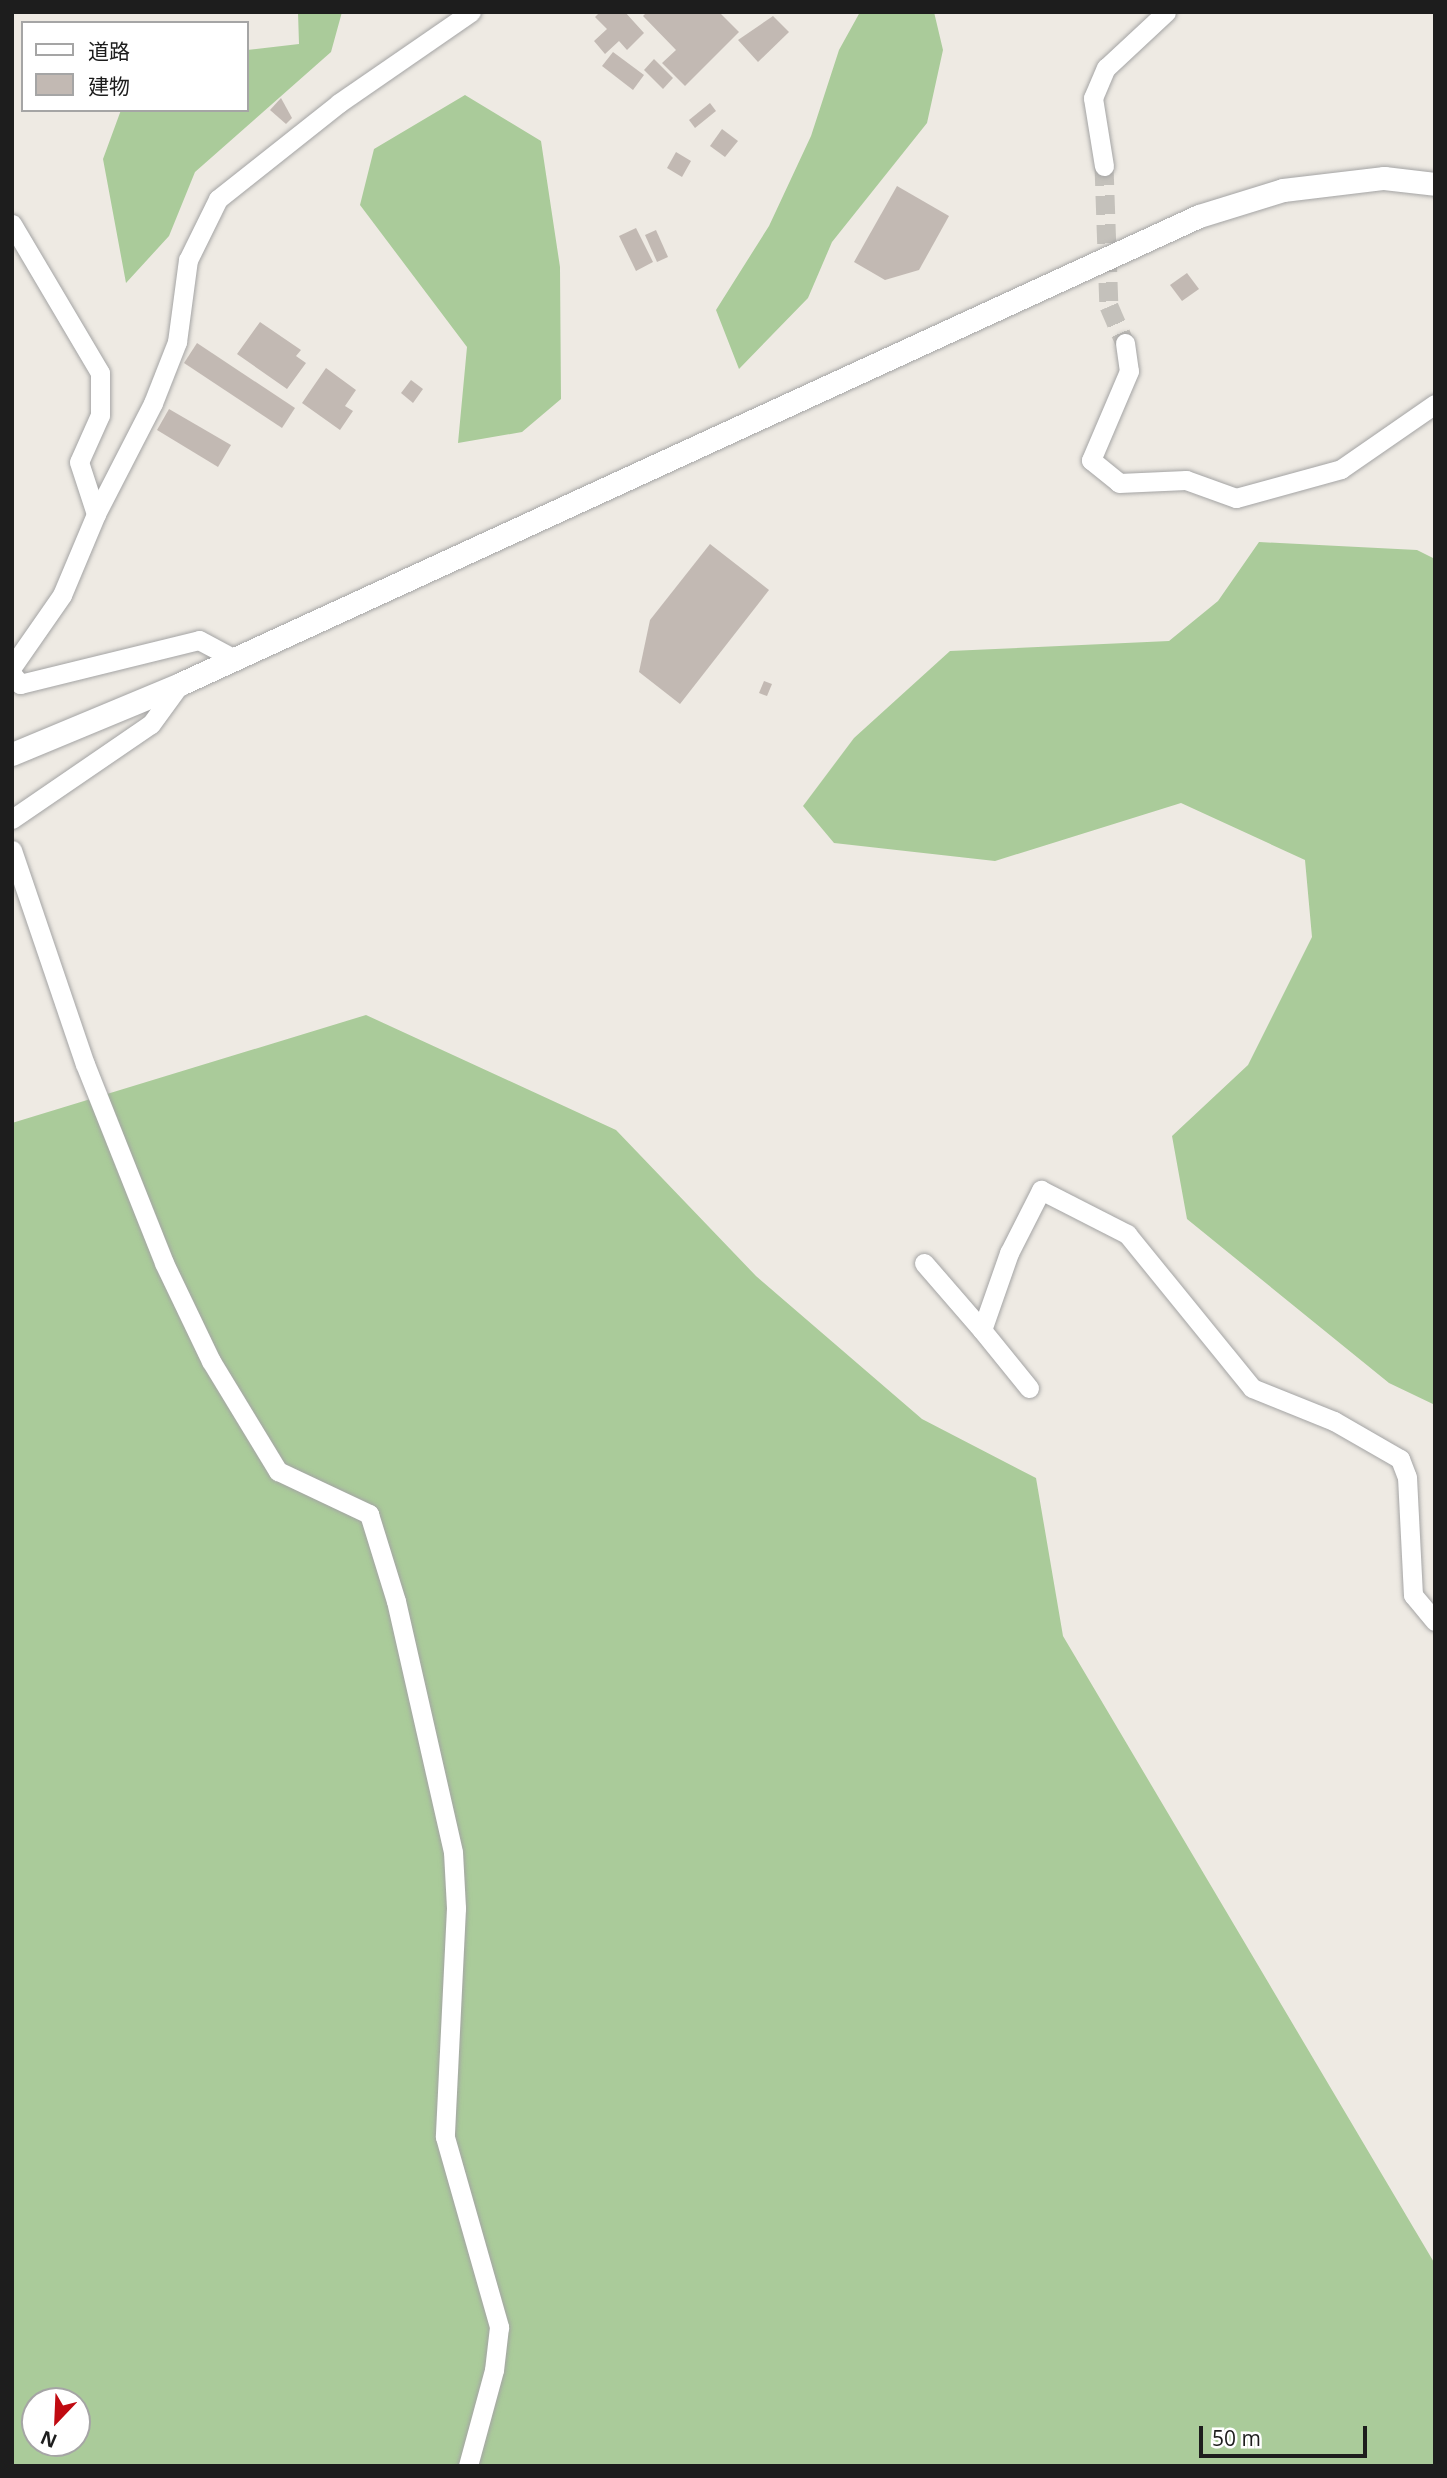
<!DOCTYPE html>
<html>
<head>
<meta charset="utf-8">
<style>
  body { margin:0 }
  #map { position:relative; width:1447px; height:2478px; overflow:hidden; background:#eeeae3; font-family:"Open Sans","Noto Sans JP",sans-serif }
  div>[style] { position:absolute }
  .forest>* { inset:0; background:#aacb9a }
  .building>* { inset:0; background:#c2b9b3 }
  .minor-tunnel>* { height:19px; margin-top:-9.5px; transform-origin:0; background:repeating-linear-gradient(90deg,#c4c1bb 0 19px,transparent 0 29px) }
  .roads { filter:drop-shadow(0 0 2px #a4a4a4) drop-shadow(0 0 2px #a4a4a4) }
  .minor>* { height:19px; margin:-9.5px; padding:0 9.5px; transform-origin:9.5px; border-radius:9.5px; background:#fff }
  .tertiary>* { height:23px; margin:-11.5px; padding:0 11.5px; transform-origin:11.5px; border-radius:11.5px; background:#fff }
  span { translate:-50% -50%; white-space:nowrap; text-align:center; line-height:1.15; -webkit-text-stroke:5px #fff; paint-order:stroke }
  .frame { position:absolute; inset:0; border:14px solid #1d1d1d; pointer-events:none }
  .legend { position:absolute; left:21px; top:21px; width:228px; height:91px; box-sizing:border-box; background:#fff; border:2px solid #a5a5a5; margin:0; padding:9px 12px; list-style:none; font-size:21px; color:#1d1d1d }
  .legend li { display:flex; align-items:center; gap:14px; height:35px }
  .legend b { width:35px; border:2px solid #a5a5a5 }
  .north { position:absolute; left:21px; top:2387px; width:70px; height:70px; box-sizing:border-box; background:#fff; border:2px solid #a5a5a5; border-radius:50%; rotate:203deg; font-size:19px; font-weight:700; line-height:28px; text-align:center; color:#1d1d1d }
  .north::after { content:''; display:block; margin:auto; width:24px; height:32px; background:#c00a11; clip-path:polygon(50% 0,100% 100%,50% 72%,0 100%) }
  .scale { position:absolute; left:1199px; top:2426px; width:168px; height:32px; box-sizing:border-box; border:4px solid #1d1d1d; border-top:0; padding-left:9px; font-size:21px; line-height:24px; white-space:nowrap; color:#1d1d1d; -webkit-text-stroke:5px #fff; paint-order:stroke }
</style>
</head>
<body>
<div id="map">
  <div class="forest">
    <div style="clip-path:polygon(298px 12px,342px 12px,331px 52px,195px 172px,169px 236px,126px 283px,103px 159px,121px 110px,247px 110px,247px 50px,299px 44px)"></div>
    <div style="clip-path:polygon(860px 12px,934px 12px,943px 50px,927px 123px,832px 242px,808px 298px,739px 369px,716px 310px,769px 226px,811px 136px,839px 50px)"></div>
    <div style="clip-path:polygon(465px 95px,541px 141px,560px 267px,561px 399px,522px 432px,458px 443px,467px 347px,360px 205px,374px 149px)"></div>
    <div style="clip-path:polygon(1259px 542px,1417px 550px,1435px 559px,1435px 1405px,1389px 1383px,1187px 1219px,1172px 1136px,1248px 1065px,1312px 937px,1305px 860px,1181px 803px,995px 861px,834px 843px,803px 806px,854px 738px,950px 651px,1169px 641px,1218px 601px)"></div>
    <div style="clip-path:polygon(evenodd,366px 1015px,616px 1130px,756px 1276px,922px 1419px,1036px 1478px,1063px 1636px,1435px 2264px,1435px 2466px,12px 2466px,12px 1123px,366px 1015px,35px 2401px,77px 2401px,77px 2443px,35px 2443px,35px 2401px)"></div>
  </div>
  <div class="building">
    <div style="clip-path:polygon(600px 12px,625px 12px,644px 33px,627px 50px,619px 41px,605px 54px,594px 41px,607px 29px,595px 17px)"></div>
    <div style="clip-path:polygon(647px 12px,719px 12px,739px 32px,685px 86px,662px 63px,676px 50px,643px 16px)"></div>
    <div style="clip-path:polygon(773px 16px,789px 32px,758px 62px,738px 40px)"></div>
    <div style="clip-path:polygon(613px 52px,644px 75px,633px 90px,602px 66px)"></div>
    <div style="clip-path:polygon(654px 59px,673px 78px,663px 89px,644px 70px)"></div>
    <div style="clip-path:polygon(281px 98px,292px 118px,286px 124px,270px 110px)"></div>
    <div style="clip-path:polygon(710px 103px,716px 111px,695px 128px,689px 120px)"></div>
    <div style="clip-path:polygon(722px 129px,738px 141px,725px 157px,710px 146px)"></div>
    <div style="clip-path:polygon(676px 152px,691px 161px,682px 177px,667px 168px)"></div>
    <div style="clip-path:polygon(897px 186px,949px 216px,919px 270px,885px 280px,854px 262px)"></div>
    <div style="clip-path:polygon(636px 228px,653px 262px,636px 271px,619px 236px)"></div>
    <div style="clip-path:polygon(656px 230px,668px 257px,657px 262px,645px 235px)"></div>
    <div style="clip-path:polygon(1187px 273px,1199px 289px,1182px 301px,1170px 285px)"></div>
    <div style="clip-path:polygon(260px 322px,301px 350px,296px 356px,306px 363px,287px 389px,237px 354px)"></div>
    <div style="clip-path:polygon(197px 343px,295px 408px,282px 428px,184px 363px)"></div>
    <div style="clip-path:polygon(326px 368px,356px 390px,345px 406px,353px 411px,340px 430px,302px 403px)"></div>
    <div style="clip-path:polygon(411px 380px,423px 389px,413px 403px,401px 393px)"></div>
    <div style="clip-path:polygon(169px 409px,231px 445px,218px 467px,157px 430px)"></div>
    <div style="clip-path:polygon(710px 544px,769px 590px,680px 704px,639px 672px,650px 620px)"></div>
    <div style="clip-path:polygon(764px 681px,772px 684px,767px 696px,759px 693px)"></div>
  </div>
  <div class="minor-tunnel">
    <div style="left:1104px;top:166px;width:140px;rotate:88deg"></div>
    <div style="left:1109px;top:306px;width:40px;rotate:66.6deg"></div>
  </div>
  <div class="roads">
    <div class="minor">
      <div style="left:1104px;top:166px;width:69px;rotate:-99.2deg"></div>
      <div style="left:1093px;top:98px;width:33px;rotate:-67deg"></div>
      <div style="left:1106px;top:68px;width:82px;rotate:-43deg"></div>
      <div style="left:12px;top:224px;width:173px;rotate:59.4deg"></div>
      <div style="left:100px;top:373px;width:42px;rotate:90deg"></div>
      <div style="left:100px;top:415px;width:51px;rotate:114.1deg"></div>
      <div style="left:79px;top:462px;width:55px;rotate:71.9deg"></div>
      <div style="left:1125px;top:343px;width:28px;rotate:82deg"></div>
      <div style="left:1129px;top:371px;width:97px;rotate:113.1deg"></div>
      <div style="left:1091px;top:460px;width:36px;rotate:39deg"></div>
      <div style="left:1119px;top:483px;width:67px;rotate:-2.6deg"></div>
      <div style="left:1186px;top:480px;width:53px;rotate:19.8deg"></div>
      <div style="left:1236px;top:498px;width:109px;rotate:-15.4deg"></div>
      <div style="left:1341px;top:469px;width:114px;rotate:-34.7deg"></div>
      <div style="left:12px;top:667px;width:88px;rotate:-55.2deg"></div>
      <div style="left:62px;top:595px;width:88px;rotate:-67.2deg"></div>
      <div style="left:96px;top:514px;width:125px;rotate:-62.8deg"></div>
      <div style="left:153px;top:403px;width:66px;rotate:-68.5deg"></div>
      <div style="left:177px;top:342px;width:83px;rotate:-82.4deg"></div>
      <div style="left:188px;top:260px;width:68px;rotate:-63.8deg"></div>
      <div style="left:218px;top:199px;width:154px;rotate:-38.4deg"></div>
      <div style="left:339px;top:103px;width:160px;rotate:-34.6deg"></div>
      <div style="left:12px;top:674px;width:13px;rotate:51deg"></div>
      <div style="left:20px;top:684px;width:184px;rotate:-13.8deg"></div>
      <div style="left:199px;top:640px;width:38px;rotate:28deg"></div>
      <div style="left:12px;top:819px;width:168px;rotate:-34.4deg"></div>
      <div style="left:151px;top:724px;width:49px;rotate:-54.1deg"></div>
      <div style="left:12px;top:850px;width:226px;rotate:71.2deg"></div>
      <div style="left:85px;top:1064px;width:214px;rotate:68.3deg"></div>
      <div style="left:164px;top:1263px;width:109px;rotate:64.4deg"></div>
      <div style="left:211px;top:1361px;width:129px;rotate:58.7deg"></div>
      <div style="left:278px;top:1471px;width:101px;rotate:25.3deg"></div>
      <div style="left:369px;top:1514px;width:91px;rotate:72.8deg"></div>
      <div style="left:396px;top:1601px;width:257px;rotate:77.2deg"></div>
      <div style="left:453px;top:1852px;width:56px;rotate:86.9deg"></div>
      <div style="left:456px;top:1908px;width:229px;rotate:92.8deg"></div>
      <div style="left:445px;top:2137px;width:198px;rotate:74.1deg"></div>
      <div style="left:499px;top:2327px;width:43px;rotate:96.6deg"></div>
      <div style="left:494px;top:2370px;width:99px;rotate:105.2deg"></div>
      <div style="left:924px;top:1263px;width:89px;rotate:49.1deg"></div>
      <div style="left:1029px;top:1388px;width:75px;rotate:-129deg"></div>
      <div style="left:982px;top:1330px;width:82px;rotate:-70.7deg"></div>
      <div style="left:1009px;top:1253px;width:71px;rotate:-63.1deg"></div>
      <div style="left:1041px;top:1190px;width:97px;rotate:27.1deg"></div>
      <div style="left:1127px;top:1234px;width:198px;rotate:50.9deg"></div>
      <div style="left:1252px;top:1388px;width:88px;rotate:21.9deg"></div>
      <div style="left:1334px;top:1421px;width:76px;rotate:29.9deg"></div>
      <div style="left:1400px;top:1459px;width:19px;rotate:69deg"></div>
      <div style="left:1407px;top:1477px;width:118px;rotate:87.1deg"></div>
      <div style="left:1413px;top:1595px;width:34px;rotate:50deg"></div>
    </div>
    <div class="tertiary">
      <div style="left:12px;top:754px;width:182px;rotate:-22.6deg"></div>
      <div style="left:180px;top:684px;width:1121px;rotate:-24.67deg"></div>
      <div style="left:1199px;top:216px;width:88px;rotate:-17.2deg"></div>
      <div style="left:1283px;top:190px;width:102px;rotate:-6.8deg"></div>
      <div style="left:1384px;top:178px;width:51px;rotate:6.7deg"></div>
    </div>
  </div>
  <div class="frame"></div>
  <ul class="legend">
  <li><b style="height:9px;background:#fff"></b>道路</li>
  <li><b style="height:19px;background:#c2b9b3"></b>建物</li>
  </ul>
  <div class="north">N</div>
  <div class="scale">50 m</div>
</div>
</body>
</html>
